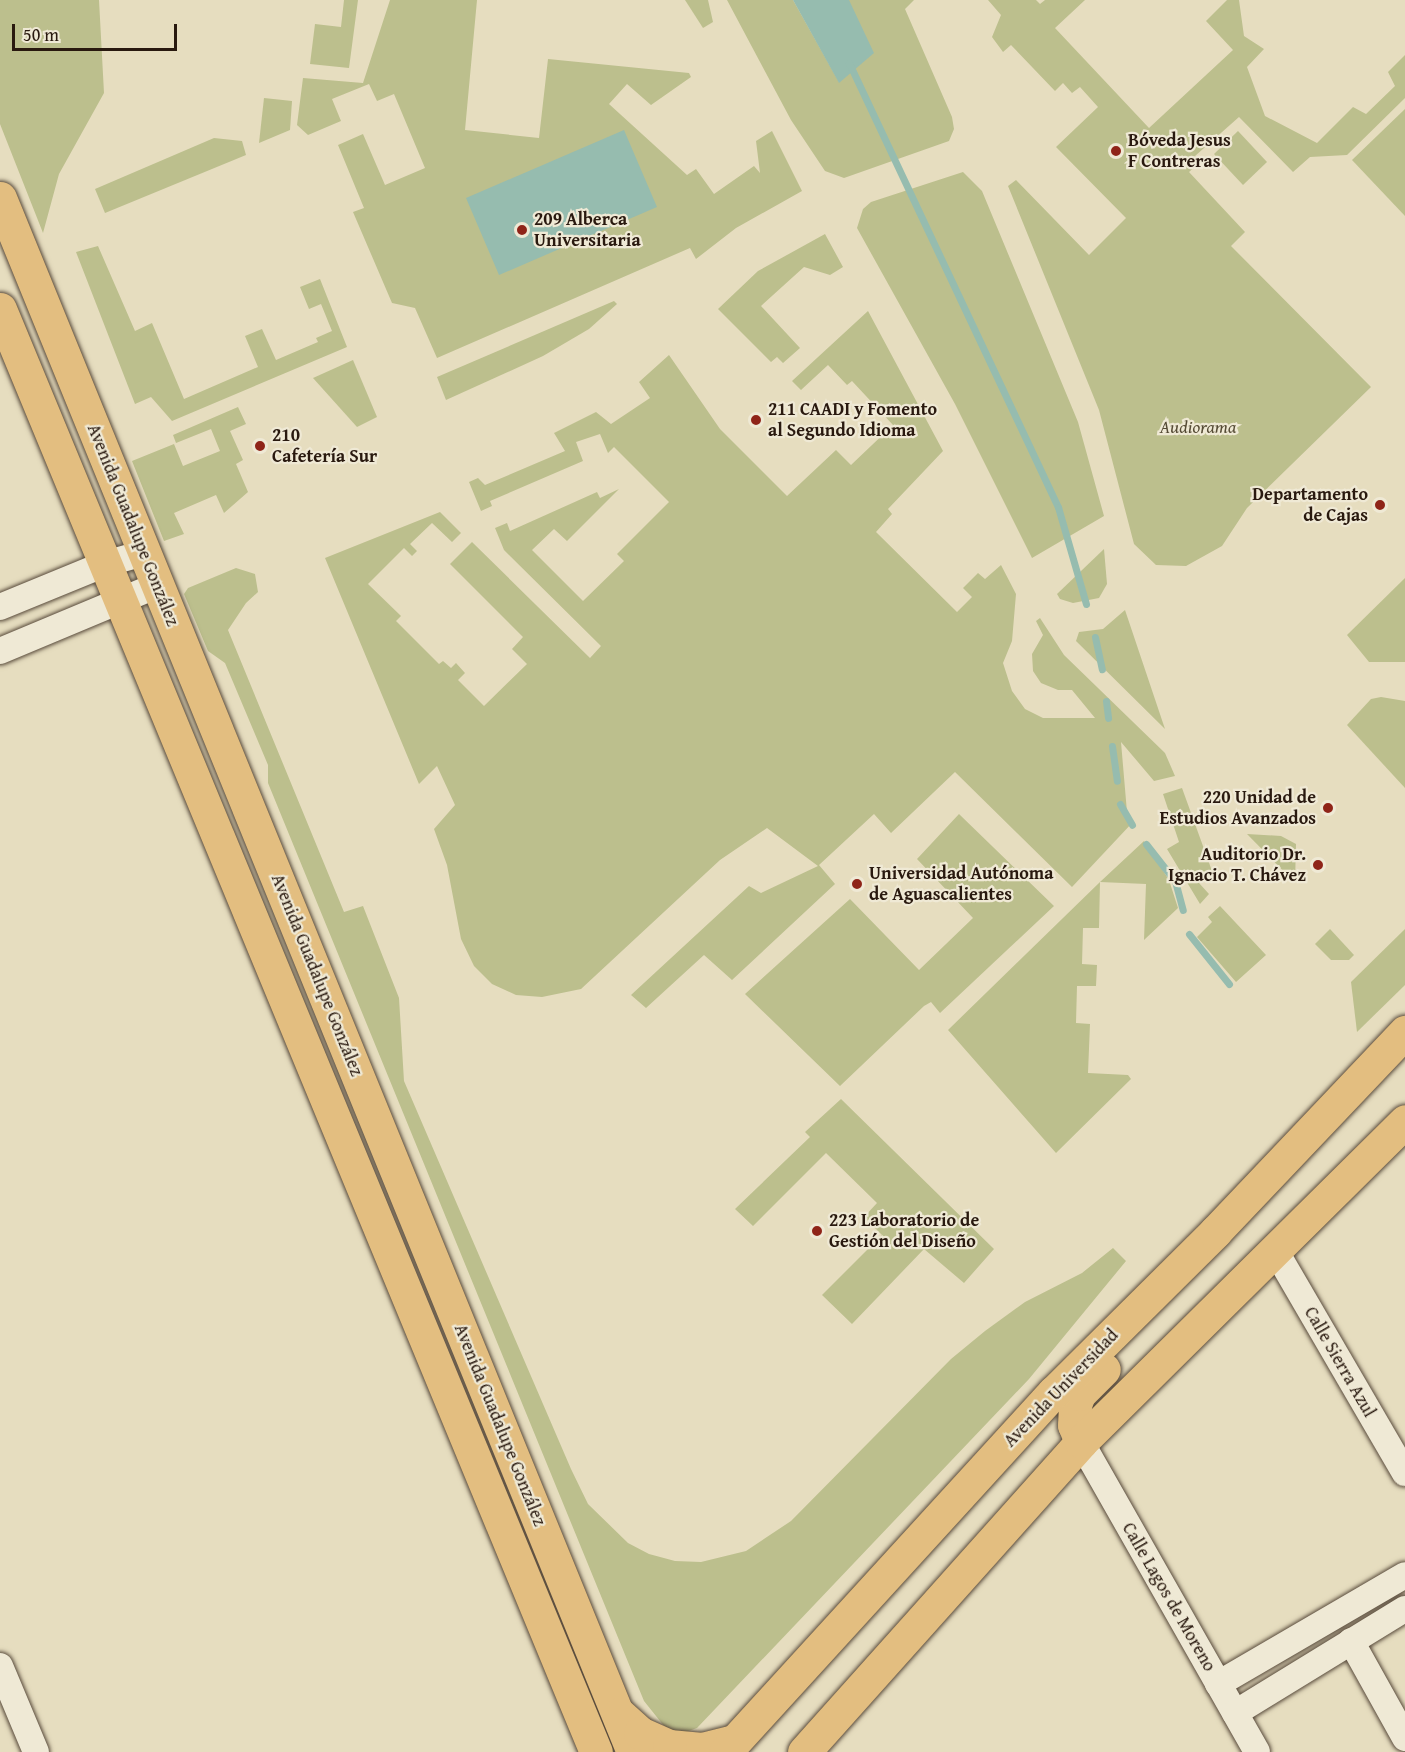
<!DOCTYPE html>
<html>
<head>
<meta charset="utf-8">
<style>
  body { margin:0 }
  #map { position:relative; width:1405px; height:1752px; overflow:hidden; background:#e6ddbf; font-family:"Gentium Book Plus",serif }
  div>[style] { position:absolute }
  .green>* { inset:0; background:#bcbf8d }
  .water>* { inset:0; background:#96bcaf }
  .stream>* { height:7px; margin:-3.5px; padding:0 3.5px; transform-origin:3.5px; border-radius:3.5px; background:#96bcaf }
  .roads { filter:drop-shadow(0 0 2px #584a3b) drop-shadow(0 0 2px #584a3b) }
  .minor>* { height:26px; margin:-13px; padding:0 13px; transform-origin:13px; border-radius:13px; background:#efe9d5 }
  .major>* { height:33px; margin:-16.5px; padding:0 16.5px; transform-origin:16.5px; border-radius:16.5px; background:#e3be80 }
  .dots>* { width:16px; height:16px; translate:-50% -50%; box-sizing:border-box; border:3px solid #efe9d5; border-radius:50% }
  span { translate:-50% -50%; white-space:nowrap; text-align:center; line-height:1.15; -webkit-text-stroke:4.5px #efe9d5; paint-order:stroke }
  .poi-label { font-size:18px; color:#29190f; font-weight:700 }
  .left { translate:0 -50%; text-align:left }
  .right { translate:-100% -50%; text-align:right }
  .park-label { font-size:18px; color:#554b35; font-style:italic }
  .street-label { font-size:18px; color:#29190f }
  .scale { position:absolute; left:12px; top:24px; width:165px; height:27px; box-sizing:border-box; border:3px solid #29190f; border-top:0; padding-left:8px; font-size:18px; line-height:21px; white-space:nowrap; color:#29190f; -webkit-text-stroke:4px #efe9d5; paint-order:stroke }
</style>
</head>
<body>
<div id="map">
  <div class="green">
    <div style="clip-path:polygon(0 0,99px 0,104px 93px,59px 174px,43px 233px,0 124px)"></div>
    <div style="clip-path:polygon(344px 0,358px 0,349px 68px,310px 64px,315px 24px,341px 27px)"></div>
    <div style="clip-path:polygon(390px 0,477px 0,465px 130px,539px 138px,548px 59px,689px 73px,691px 77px,651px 105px,627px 84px,609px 104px,687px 175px,696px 169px,714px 194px,754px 166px,760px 173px,756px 141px,772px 131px,802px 191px,736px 228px,696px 259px,690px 248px,437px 358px,415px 308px,392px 303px,353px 212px,364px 208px,338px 145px,363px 134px,385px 185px,425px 168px,394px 94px,377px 101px,369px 84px,332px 99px,341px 121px,308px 135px,297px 125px,303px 78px,363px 83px)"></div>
    <div style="clip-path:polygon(685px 0,708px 0,713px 22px,703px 28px)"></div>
    <div style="clip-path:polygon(727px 0,793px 0,839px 82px,849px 0,914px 0,905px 9px,952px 117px,954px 129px,949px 141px,844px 178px,825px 171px,791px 120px)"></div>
    <div style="clip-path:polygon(988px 0,1036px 0,1040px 4px,1045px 0,1085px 0,1055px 28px,1149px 128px,1233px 50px,1206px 21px,1227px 0,1239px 0,1244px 36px,1264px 49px,1247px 67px,1265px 116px,1317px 143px,1353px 107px,1366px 114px,1395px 86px,1388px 72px,1405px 55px,1405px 98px,1347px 155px,1310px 157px,1293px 172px,1239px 117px,1195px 156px,1200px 162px,1189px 172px,1245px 232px,1231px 246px,1371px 387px,1247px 508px,1222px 546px,1186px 566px,1156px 565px,1134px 544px,1099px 410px,1008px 186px,1016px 180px,1089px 255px,1126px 218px,1056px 147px,1098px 107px,1080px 87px,1072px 93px,1063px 83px,1055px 91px,1011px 45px,1003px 52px,992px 37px,1001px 15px)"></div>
    <div style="clip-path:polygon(264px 98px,292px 101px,290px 130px,259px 143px)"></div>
    <div style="clip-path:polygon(1405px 109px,1405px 216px,1352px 160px)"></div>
    <div style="clip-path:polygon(1238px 131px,1267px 162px,1243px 185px,1214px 154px)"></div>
    <div style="clip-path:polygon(214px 138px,242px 141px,246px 155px,105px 213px,95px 189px)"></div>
    <div style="clip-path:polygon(963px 172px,982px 191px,1078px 422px,1104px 516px,1032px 558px,955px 404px,857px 228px,863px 209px,871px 202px)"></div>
    <div style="clip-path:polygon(825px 234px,843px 267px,830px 275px,804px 267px,761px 306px,800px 348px,783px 363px,777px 357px,771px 362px,718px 309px,758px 271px)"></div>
    <div style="clip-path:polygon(98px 246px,135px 331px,152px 323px,184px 399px,258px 367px,245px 336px,262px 329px,276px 360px,318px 342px,316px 338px,332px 331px,321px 304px,309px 309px,300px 287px,320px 279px,347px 347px,172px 421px,151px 397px,135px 404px,76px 252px)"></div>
    <div style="clip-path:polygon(614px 301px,617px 304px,589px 329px,543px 356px,446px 400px,437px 377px)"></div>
    <div style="clip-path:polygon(868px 311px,943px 451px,888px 509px,892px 514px,876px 532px,957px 612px,972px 597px,963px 588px,978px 573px,985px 579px,1001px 565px,1016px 594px,1012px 641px,1003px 663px,1012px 691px,1025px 709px,1043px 718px,1095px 718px,1072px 690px,1058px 690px,1041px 683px,1033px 671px,1032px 654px,1043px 635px,1036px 621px,1040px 618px,1064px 655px,1165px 753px,1175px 776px,1154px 781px,1121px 742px,1127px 812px,1133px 822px,1072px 887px,955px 772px,891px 833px,874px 814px,819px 865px,835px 884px,732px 980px,704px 955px,646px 1008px,631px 995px,749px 886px,761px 893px,818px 866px,767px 828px,720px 860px,581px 989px,542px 997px,516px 995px,492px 984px,474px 966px,461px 939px,447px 865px,434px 829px,455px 805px,437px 766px,419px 784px,325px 558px,440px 512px,461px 533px,452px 542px,432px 523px,410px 544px,417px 551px,412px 556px,404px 548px,368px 584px,401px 616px,396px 621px,439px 664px,443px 661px,451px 668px,456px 663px,465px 673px,458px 680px,484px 706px,527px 664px,512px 649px,523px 637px,450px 564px,472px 542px,590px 658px,601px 646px,504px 550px,495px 528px,507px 523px,510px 531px,597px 492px,600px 498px,619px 489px,567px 541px,554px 529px,532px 550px,583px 601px,624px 561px,617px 554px,669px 502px,614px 447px,608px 453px,600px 434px,576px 442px,583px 461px,490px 501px,492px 506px,481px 511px,469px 482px,478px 478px,485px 485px,565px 451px,554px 433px,596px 412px,611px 424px,650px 398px,639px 382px,669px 355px,720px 429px,787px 496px,836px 450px,851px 465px,893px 425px,852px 381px,847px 385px,828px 365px,801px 390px,792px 381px)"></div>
    <div style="clip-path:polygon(353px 360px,377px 417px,357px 427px,313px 378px)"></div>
    <div style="clip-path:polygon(238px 407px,246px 424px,230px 431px,243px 460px,236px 464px,248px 492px,224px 513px,216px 495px,174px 513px,184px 534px,164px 541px,132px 461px,174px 444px,183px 466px,220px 451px,211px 429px,176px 443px,173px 435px)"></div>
    <div style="clip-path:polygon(1104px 549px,1107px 584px,1099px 598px,1073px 603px,1060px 599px,1057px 594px)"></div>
    <div style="clip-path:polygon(236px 568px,255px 574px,258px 592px,246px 603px,228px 630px,344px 912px,363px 906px,399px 998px,404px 1081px,571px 1469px,588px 1504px,628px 1543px,649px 1554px,675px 1561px,701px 1562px,746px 1551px,791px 1521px,951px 1359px,985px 1331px,1025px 1302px,1082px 1273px,1113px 1248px,1126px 1261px,1029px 1379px,697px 1728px,683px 1733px,668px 1731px,644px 1701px,268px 783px,268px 765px,225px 663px,208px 651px,184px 594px,188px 588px)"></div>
    <div style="clip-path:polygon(1405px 578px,1405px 662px,1369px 662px,1347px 635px)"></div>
    <div style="clip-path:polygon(1125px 610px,1165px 729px,1076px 641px,1079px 632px,1103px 629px)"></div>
    <div style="clip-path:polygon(1381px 697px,1405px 701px,1405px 788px,1347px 725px,1371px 699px)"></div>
    <div style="clip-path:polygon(1182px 788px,1212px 871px,1199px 883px,1209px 894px,1200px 904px,1167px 849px,1179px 842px,1163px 794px)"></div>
    <div style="clip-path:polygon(959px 814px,1054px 906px,940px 1013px,931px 1002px,924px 1006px,840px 1086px,745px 994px,850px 899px,919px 970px,973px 918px,917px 859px)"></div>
    <div style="clip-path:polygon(1247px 834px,1281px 836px,1296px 844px,1295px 883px)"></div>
    <div style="clip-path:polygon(1144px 841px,1169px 880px,1178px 908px,1144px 940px,1146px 884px,1100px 882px,1099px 928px,1083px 928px,1082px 964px,1097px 965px,1096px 986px,1077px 986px,1076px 1023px,1090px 1024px,1088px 1073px,1128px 1075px,1131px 1079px,1056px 1153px,948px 1030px,1100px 882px)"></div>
    <div style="clip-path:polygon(1220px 906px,1266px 955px,1236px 982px,1197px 937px,1212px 922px,1208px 917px)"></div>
    <div style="clip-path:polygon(1330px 929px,1354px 955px,1349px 960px,1331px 960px,1315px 944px)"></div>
    <div style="clip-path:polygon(1405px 929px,1405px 985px,1357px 1032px,1351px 982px)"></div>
    <div style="clip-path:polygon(841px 1099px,994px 1249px,964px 1283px,924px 1249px,852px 1324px,822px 1295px,882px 1235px,864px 1217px,877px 1203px,826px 1153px,753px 1226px,735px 1209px,810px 1137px,805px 1132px)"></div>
  </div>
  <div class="water">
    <div style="clip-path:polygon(793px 0,849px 0,874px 53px,839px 83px)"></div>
    <div style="clip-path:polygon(624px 130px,657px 207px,499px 275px,466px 198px)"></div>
  </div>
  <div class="stream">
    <div style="left:849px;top:63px;width:491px;rotate:64.8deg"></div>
    <div style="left:1058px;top:507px;width:101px;rotate:73.9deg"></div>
    <div style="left:1095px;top:637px;width:33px;rotate:78deg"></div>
    <div style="left:1106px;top:701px;width:17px;rotate:83deg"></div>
    <div style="left:1112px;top:746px;width:35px;rotate:82deg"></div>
    <div style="left:1120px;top:804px;width:24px;rotate:60deg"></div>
    <div style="left:1146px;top:844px;width:47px;rotate:51.9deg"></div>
    <div style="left:1175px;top:881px;width:30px;rotate:75deg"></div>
    <div style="left:1189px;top:934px;width:64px;rotate:51.3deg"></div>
  </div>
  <div class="roads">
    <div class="minor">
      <div style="left:0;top:607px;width:113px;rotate:-22.3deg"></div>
      <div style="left:105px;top:564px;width:41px;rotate:-15.8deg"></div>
      <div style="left:0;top:651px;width:171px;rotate:-22.7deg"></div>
      <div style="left:1275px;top:1250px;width:258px;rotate:59.8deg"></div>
      <div style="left:1081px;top:1442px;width:356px;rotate:60.4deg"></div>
      <div style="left:1351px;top:1641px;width:111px;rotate:60.9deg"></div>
      <div style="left:0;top:1666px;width:93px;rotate:67.3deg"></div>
      <div style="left:1218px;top:1684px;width:216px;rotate:-30.2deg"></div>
      <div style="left:1235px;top:1713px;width:199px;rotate:-31.5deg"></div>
    </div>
    <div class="major">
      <div style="left:0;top:198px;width:1678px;rotate:67.84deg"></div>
      <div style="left:0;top:309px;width:1561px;rotate:67.56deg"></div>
      <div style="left:1081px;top:1442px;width:18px;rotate:-112deg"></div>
      <div style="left:1074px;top:1425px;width:20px;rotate:-87deg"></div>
      <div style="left:1075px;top:1405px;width:12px;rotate:-70deg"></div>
      <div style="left:1079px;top:1394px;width:35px;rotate:-45deg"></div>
      <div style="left:619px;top:1714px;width:28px;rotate:42deg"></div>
      <div style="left:640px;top:1733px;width:32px;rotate:24deg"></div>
      <div style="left:669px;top:1746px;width:33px;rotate:5deg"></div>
      <div style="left:702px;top:1749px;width:33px;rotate:-14deg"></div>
      <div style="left:725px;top:1752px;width:488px;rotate:-47.6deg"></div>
      <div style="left:1054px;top:1392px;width:227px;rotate:-44.8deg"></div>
      <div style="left:1215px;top:1232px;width:276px;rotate:-46.5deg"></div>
      <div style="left:804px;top:1752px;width:416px;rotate:-48.2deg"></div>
      <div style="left:1081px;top:1442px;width:456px;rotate:-44.7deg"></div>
    </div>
  </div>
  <div class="dots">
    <div style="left:1116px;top:151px;background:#8f2418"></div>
    <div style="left:522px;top:230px;background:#8f2418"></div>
    <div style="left:756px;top:420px;background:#8f2418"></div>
    <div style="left:260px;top:446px;background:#8f2418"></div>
    <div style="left:1380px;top:505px;background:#8f2418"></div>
    <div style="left:1328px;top:808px;background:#8f2418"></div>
    <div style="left:1318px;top:865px;background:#8f2418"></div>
    <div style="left:857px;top:884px;background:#8f2418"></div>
    <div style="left:817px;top:1231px;background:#8f2418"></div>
  </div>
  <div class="poi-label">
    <span class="left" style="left:1128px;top:151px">Bóveda Jesus<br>F Contreras</span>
    <span class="left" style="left:534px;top:230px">209 Alberca<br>Universitaria</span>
    <span class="left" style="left:768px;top:420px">211 CAADI y Fomento<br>al Segundo Idioma</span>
    <span class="left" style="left:272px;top:446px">210<br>Cafetería Sur</span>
    <span class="right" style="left:1368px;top:505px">Departamento<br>de Cajas</span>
    <span class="right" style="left:1316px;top:808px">220 Unidad de<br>Estudios Avanzados</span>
    <span class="right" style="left:1306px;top:865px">Auditorio Dr.<br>Ignacio T. Chávez</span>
    <span class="left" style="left:869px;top:884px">Universidad Autónoma<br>de Aguascalientes</span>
    <span class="left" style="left:829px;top:1231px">223 Laboratorio de<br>Gestión del Diseño</span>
  </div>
  <div class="park-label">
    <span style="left:1198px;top:427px">Audiorama</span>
  </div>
  <div class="street-label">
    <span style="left:133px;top:525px;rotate:68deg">Avenida Guadalupe González</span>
    <span style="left:317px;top:975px;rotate:68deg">Avenida Guadalupe González</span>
    <span style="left:1340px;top:1362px;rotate:60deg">Calle Sierra Azul</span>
    <span style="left:1061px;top:1388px;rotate:-46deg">Avenida Universidad</span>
    <span style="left:500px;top:1425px;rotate:68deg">Avenida Guadalupe González</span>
    <span style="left:1169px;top:1597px;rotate:60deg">Calle Lagos de Moreno</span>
  </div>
  <div class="scale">50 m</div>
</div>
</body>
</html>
